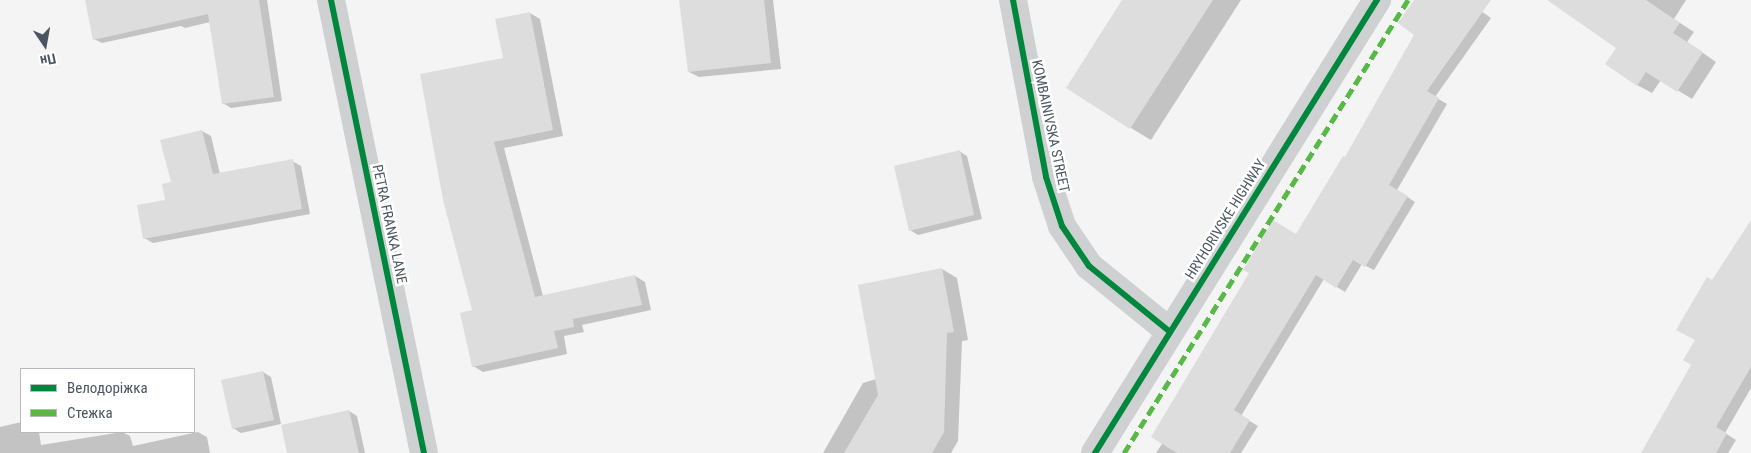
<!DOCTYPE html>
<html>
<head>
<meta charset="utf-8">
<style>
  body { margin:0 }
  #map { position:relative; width:1751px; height:453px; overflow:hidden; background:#f4f4f4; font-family:"Roboto Condensed",sans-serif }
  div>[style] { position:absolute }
  .shadow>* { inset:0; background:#0003 }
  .building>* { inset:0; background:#ddddde }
  .minor>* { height:28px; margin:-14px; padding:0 14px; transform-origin:14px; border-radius:14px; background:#ced0d2 }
  .quiet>* { height:5px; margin-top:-2.5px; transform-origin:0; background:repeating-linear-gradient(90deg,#58b947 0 10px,transparent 0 15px) }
  .cycleway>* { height:6px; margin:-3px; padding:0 3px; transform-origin:3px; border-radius:3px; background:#00873e }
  span { translate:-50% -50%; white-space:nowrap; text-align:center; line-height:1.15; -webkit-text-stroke:5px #fff; paint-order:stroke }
  .street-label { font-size:14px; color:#4a5661 }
  .legend { position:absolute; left:20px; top:368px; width:175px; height:65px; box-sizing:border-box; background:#fff; border:1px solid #b7bbc0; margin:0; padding:6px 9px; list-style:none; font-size:15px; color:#4a5661 }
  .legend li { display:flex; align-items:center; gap:10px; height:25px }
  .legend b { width:25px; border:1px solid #b7bbc0 }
  .north { position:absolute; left:20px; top:20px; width:50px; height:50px; -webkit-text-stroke:4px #fff; paint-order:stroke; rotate:168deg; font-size:14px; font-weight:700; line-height:20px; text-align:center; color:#4a5661 }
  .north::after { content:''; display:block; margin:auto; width:18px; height:22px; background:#4a5661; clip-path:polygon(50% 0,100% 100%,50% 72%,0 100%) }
</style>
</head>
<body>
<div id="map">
  <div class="shadow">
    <div style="clip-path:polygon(99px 0,267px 0,282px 101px,231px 108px,223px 103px,210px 22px,185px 28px,181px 26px,102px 43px,94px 39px)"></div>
    <div style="clip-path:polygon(681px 0,773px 0,781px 69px,699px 77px,689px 72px)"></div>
    <div style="clip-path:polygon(1124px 0,1241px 0,1151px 140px,1131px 128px)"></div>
    <div style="clip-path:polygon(1416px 0,1465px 0,1491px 18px,1435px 97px,1447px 104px,1397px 190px,1415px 202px,1374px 270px,1362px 264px,1345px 292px,1324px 279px,1241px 416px,1258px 426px,1241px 453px,1156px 453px,1345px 158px,1415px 34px)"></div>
    <div style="clip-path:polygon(1549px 0,1686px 0,1674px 19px,1694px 32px,1687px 42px,1716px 62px,1692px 99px,1661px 80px,1652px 93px,1637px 85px,1618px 48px)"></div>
    <div style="clip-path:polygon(530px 13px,540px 19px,563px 136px,504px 148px,543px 296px,635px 276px,645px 282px,651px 310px,582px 325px,584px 332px,564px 336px,567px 354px,483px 372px,473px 366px,474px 311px,444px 200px,505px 58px)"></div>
    <div style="clip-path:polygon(202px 131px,211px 136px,220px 174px,292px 161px,301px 166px,310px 214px,153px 243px,144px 238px,167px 201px,172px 183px)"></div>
    <div style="clip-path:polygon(959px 151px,967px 156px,982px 219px,918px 235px,910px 230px)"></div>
    <div style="clip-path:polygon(1751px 222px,1751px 388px,1725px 433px,1736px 440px,1728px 453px,1643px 453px,1693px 364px,1697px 340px,1712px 282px)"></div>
    <div style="clip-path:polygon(942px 269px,957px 278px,968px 340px,962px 341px,958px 441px,951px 453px,823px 453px,863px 383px,876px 379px)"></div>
    <div style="clip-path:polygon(263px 372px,271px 377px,281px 424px,241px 433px,233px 428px)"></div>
    <div style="clip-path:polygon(349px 411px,357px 416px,365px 453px,288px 453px)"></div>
    <div style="clip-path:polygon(21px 422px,21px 432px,39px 432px,41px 445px,122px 432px,130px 436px,133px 446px,198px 432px,207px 437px,210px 453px,0 453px,0 427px)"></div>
  </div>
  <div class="building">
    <div style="clip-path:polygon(85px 0,259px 0,274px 97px,222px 104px,208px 14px,93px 40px)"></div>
    <div style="clip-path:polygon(679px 0,764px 0,771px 63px,688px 72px)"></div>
    <div style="clip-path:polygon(1122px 0,1213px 0,1130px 129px,1066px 88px)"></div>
    <div style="clip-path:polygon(1414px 0,1491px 0,1427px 91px,1439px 98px,1389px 185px,1408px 196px,1365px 267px,1353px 260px,1336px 288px,1316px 275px,1234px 410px,1250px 420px,1230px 453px,1177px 453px,1151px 437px,1249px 273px,1243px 270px,1273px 220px,1296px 234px,1343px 156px,1345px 157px,1414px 35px,1398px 23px)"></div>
    <div style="clip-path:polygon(1547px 0,1646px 0,1680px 23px,1673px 33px,1703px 52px,1677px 92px,1646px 72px,1637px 86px,1605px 64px,1616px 48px)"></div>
    <div style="clip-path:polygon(530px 12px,553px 130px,494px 142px,535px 297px,635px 275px,642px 305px,573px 319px,574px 327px,554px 331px,558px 348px,472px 367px,460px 313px,472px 310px,443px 200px,420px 74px,503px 58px,495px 19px)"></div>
    <div style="clip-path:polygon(202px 130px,213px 174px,293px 159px,302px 209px,143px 239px,137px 205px,165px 200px,162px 184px,171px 182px,160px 140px)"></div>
    <div style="clip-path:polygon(960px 150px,974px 215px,909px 231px,894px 166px)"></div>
    <div style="clip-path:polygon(1751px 220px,1751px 367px,1716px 427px,1727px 433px,1716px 453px,1641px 453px,1691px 365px,1683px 360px,1695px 340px,1676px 330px,1707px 277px,1712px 280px)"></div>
    <div style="clip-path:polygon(942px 268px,954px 332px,947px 333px,944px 432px,932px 453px,844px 453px,878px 395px,858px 285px)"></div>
    <div style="clip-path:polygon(263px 371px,274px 420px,232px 429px,221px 380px)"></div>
    <div style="clip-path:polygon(349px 410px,359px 453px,287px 453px,281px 425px)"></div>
  </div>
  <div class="minor">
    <div style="left:331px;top:0;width:462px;rotate:78.4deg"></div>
    <div style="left:1013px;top:0;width:180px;rotate:79.4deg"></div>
    <div style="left:1046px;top:177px;width:52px;rotate:71.9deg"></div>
    <div style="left:1062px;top:226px;width:48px;rotate:56deg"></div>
    <div style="left:1089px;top:266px;width:103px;rotate:39.1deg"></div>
    <div style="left:1095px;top:453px;width:534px;rotate:-58.1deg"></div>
  </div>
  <div class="quiet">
    <div style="left:1124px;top:453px;width:535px;rotate:-57.92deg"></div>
  </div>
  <div class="cycleway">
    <div style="left:331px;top:0;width:462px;rotate:78.4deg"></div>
    <div style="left:1013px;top:0;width:180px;rotate:79.4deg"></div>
    <div style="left:1046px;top:177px;width:52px;rotate:71.9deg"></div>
    <div style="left:1062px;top:226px;width:48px;rotate:56deg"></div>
    <div style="left:1089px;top:266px;width:103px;rotate:39.1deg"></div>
    <div style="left:1095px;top:453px;width:534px;rotate:-58.1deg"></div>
  </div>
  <div class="street-label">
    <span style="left:1051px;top:126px;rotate:78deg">KOMBAINIVSKA STREET</span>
    <span style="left:1225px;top:219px;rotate:-58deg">HRYHORIVSKE HIGHWAY</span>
    <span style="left:390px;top:224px;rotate:78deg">PETRA FRANKA LANE</span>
  </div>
  <ul class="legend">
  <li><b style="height:6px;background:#00873e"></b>Велодоріжка</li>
  <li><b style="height:6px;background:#58b947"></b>Стежка</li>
  </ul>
  <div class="north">Пн</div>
</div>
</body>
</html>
